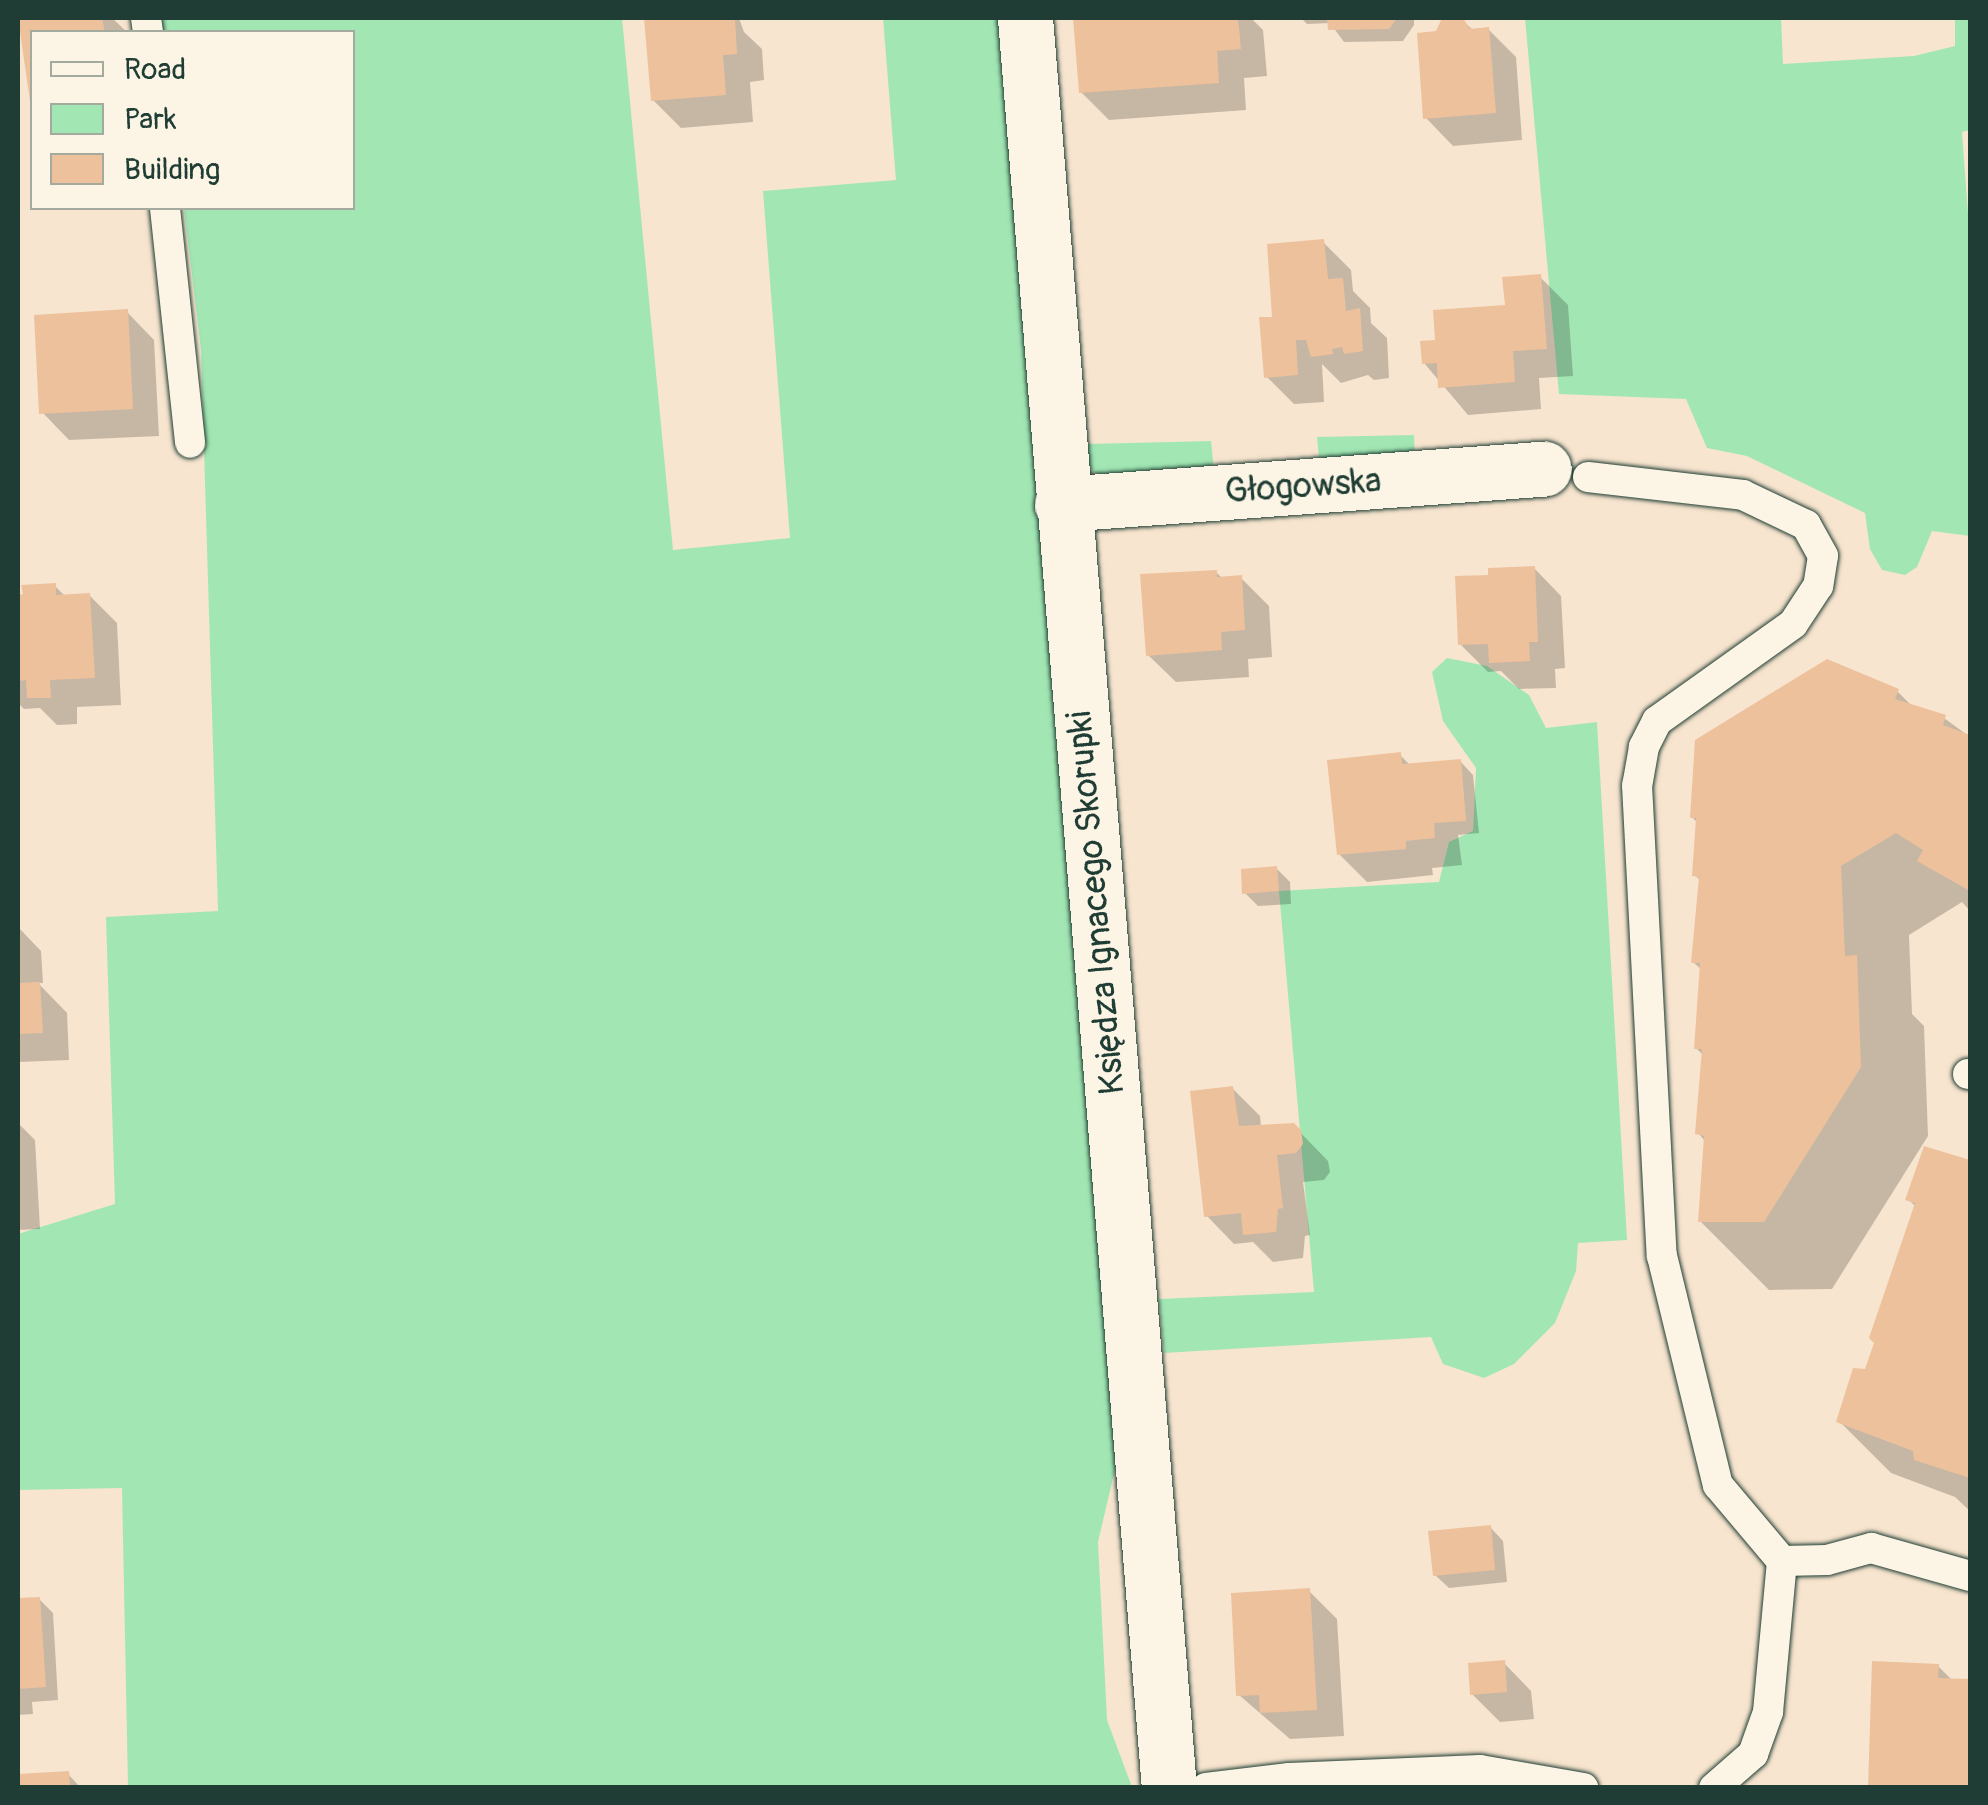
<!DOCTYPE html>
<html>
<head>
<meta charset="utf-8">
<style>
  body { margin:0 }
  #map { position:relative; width:1988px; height:1805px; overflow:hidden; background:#f8e5cf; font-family:Pangolin,sans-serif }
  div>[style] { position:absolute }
  .green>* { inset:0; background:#a2e7b3 }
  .shadow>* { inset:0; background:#0003 }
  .building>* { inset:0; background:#eec19d }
  .roads { filter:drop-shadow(0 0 2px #1f3d34) drop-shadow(0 0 2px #1f3d34) }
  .service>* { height:30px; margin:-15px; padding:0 15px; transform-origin:15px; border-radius:15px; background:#fcf5e5 }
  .minor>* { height:55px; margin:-27.5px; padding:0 27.5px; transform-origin:27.5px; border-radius:27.5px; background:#fcf5e5 }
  span { translate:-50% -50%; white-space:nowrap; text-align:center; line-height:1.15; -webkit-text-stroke:8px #fcf5e5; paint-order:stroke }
  .street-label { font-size:35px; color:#1f3d34 }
  .frame { position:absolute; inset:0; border:20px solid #1f3d34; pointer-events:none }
  .legend { position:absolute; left:30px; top:30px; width:325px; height:180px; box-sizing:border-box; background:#fcf5e5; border:2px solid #a4ab9e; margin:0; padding:12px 18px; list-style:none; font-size:30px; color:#1f3d34 }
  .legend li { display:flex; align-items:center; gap:20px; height:50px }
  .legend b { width:50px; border:2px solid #a4ab9e }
</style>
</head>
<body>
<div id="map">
  <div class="green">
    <div style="clip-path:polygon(161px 18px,622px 18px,673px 550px,790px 538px,763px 191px,896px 180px,883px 18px,1002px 18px,1125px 1427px,1098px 1542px,1107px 1720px,1132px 1787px,128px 1787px,122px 1488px,18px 1490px,18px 1234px,115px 1204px,106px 917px,218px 911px,201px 350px,184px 208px,352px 208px,352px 32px,163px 32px)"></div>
    <div style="clip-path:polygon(1525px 18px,1781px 18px,1783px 64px,1914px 56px,1955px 46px,1955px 18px,1970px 18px,1970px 130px,1962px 132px,1970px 241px,1970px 536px,1932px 531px,1917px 567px,1905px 575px,1882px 570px,1870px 549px,1865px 513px,1747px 456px,1707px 448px,1686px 399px,1559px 394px)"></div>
    <div style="clip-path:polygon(1414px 435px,1415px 461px,1320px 468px,1317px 437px)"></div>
    <div style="clip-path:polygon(1211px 441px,1214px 471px,1108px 477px,1093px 472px,1089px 464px,1087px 444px)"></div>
    <div style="clip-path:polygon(1447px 658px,1487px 666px,1529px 695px,1546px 728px,1597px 722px,1627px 1240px,1578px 1243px,1576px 1271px,1555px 1323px,1514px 1364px,1484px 1378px,1443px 1364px,1431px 1337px,1164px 1353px,1159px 1299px,1314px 1292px,1279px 891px,1439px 882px,1449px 842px,1473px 831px,1476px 768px,1443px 721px,1432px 672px)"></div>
  </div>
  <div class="shadow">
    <div style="clip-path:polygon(20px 18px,112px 18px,127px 32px,32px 32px,32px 99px)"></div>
    <div style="clip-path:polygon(646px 18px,739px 18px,744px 32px,762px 49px,764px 80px,750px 82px,753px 122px,681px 128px,653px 100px)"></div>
    <div style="clip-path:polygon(1076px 18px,1251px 18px,1263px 30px,1267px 76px,1244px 78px,1246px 110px,1109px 120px,1081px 92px)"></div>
    <div style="clip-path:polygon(1301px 18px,1414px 18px,1414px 25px,1403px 41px,1344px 42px,1330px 23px,1307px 24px)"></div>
    <div style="clip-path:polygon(1445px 18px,1460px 18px,1474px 31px,1488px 29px,1516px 57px,1522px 140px,1453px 146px,1426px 118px,1438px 33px)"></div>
    <div style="clip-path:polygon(1323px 242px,1351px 270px,1353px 291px,1370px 308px,1371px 323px,1387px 338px,1389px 378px,1374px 380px,1368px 375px,1341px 383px,1322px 364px,1324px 402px,1294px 404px,1267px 377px,1275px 319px)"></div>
    <div style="clip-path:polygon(1540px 277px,1568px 305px,1573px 376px,1539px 378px,1541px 409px,1468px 415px,1424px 363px,1438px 342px,1507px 307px)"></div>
    <div style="clip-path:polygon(127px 312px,154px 340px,159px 436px,69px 440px,42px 412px)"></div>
    <div style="clip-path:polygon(1534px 568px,1561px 596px,1565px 668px,1555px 669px,1556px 688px,1519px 689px,1501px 671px,1488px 672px,1460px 644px,1490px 577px)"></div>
    <div style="clip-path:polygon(1216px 572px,1223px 579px,1241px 578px,1269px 606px,1272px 657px,1248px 659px,1249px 677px,1176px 682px,1148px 655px)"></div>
    <div style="clip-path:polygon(55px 586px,66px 597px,89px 595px,117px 623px,121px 705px,77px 707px,77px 724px,57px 725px,40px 708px,24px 709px,18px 703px,18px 597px)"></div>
    <div style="clip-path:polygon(1898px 692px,1913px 707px,1944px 718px,1970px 737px,1970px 911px,1962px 902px,1909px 935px,1912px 1014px,1924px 1026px,1928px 1136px,1832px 1289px,1769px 1290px,1700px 1221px,1706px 1142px,1698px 1133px,1704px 1056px,1696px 1048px,1702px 970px,1693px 962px,1701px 881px,1695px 875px,1698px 823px,1692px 817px)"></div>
    <div style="clip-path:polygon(1400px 755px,1411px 766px,1460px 761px,1473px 775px,1479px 833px,1458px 835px,1462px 865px,1432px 868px,1433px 875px,1367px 882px,1339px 854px)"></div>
    <div style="clip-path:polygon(1276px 868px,1290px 882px,1291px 904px,1258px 906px,1245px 893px)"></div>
    <div style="clip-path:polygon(18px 927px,41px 951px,43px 983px,38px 983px,67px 1013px,69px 1060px,18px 1062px)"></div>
    <div style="clip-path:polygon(1232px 1088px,1260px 1116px,1261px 1127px,1293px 1125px,1328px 1161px,1330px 1172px,1324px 1180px,1303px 1182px,1310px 1235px,1305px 1236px,1303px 1258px,1273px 1262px,1253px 1242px,1234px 1244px,1207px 1216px)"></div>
    <div style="clip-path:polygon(18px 1123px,35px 1140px,40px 1229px,18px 1230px)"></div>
    <div style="clip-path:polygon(1925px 1149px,1970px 1162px,1970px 1511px,1955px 1497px,1891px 1473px,1839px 1421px,1867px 1372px,1917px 1208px,1908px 1199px)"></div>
    <div style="clip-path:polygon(1490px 1527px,1503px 1541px,1507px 1582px,1449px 1588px,1435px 1575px)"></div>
    <div style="clip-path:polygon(1309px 1591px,1337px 1619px,1344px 1736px,1290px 1739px,1239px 1695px)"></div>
    <div style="clip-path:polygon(39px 1599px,53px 1613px,58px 1700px,32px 1702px,33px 1714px,18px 1715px,18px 1600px)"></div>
    <div style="clip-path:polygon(1504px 1663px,1531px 1691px,1534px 1719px,1500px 1722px,1472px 1694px)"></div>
    <div style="clip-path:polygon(1938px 1666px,1953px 1681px,1970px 1682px,1970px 1788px,1870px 1788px)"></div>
    <div style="clip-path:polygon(68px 1774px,81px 1788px,18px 1788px,18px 1776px)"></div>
  </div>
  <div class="building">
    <div style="clip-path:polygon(18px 18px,102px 18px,105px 32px,32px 32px,30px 101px)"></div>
    <div style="clip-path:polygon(644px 18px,735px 19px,737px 54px,723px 55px,726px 95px,651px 101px)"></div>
    <div style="clip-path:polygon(1073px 18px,1238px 18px,1241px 49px,1217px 51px,1219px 83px,1079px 93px)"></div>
    <div style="clip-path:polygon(1327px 18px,1397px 18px,1389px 29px,1328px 30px)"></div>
    <div style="clip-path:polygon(1442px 18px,1463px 18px,1470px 29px,1489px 27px,1496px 113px,1423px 119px,1417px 33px,1436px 31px)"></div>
    <div style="clip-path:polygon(1324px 239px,1328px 279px,1343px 278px,1346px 311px,1360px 308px,1363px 351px,1344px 354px,1342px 347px,1332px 349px,1333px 354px,1311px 357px,1306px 340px,1296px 340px,1298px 375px,1264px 378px,1259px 317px,1272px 317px,1267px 244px)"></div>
    <div style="clip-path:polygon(1541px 274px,1547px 349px,1513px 351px,1515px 382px,1438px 388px,1437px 363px,1422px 364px,1420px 341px,1435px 340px,1433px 310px,1505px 305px,1502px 277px)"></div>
    <div style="clip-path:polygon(128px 309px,133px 409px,39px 414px,34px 315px)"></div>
    <div style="clip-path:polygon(1535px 566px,1538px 642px,1529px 642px,1530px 661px,1489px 663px,1488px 644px,1458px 645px,1455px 576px,1488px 575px,1488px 568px)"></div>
    <div style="clip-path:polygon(1217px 570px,1217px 577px,1242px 575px,1245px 630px,1221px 632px,1222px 650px,1146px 656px,1140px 574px)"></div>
    <div style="clip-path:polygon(56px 583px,56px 595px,90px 593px,95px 678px,50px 680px,51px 698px,27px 698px,26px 680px,18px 681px,18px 595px,23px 594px,21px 585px)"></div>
    <div style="clip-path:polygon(1827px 659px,1899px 689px,1895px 699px,1946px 715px,1943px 725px,1970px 735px,1970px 891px,1917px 861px,1923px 850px,1896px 833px,1841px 866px,1845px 956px,1857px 955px,1861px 1067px,1764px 1222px,1698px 1222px,1704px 1136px,1695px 1134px,1702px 1049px,1694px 1049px,1700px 963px,1691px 963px,1699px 877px,1692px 876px,1696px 818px,1690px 818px,1695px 740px)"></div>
    <div style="clip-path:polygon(1401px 752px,1402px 764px,1461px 759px,1466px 821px,1434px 823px,1435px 838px,1406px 841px,1406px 849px,1337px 855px,1327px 760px)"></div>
    <div style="clip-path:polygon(1277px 866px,1279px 891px,1242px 894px,1241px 869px)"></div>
    <div style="clip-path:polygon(40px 982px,43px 1033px,18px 1034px,18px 983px)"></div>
    <div style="clip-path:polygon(1233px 1086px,1239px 1126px,1294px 1123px,1301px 1130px,1303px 1144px,1296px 1153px,1277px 1155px,1283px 1208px,1278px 1209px,1276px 1232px,1243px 1235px,1241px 1213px,1204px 1217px,1190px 1091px)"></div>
    <div style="clip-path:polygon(1924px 1146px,1970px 1160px,1970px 1478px,1914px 1460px,1913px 1451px,1836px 1422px,1853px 1368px,1865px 1369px,1874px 1343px,1869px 1338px,1915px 1203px,1905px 1200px)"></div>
    <div style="clip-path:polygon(1491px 1525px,1495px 1570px,1433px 1576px,1428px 1531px)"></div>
    <div style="clip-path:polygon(1310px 1588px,1317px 1710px,1260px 1713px,1259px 1695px,1236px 1696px,1231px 1593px)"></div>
    <div style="clip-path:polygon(40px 1597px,46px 1687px,18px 1689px,18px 1598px)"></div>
    <div style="clip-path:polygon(1505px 1660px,1507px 1692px,1470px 1695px,1468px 1663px)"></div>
    <div style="clip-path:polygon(1872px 1661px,1939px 1664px,1938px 1678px,1970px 1679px,1970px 1788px,1868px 1788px)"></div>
    <div style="clip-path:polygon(69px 1771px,70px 1788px,18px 1788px,18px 1774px)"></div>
  </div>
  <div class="roads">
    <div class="service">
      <div style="left:146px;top:18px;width:14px;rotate:82deg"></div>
      <div style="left:165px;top:208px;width:236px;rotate:83.9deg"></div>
      <div style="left:1588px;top:477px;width:156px;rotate:6.6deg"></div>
      <div style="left:1743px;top:495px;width:70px;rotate:25.5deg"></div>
      <div style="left:1806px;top:525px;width:35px;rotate:61deg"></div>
      <div style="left:1823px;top:556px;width:30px;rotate:99deg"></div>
      <div style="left:1818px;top:586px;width:45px;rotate:123.3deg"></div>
      <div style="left:1793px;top:624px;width:167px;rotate:144.5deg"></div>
      <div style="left:1657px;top:721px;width:29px;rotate:117deg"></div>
      <div style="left:1644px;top:747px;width:39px;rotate:100deg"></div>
      <div style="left:1637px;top:785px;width:472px;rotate:87deg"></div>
      <div style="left:1662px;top:1256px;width:236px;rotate:76.3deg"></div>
      <div style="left:1718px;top:1485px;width:99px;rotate:49.9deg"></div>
      <div style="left:1782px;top:1561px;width:45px;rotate:-1.3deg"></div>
      <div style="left:1827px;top:1560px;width:46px;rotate:-15.3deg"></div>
      <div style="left:1871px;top:1548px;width:103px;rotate:15.8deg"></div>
      <div style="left:1968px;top:1074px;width:2px"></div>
      <div style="left:1206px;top:1788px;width:84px;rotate:-6.9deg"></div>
      <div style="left:1289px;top:1778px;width:191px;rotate:-2.4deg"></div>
      <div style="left:1480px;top:1770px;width:105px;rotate:9.9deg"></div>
      <div style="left:1714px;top:1788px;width:52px;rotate:-41.1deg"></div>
      <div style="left:1753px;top:1754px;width:45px;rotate:-70.3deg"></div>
      <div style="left:1768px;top:1712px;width:152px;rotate:-84.7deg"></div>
    </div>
    <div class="minor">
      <div style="left:1025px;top:18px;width:1776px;rotate:85.35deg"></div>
      <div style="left:1062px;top:504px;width:483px;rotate:-4.2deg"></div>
    </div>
  </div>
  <div class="street-label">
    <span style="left:1303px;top:486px;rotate:-4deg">Głogowska</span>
    <span style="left:1096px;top:903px;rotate:-95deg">Księdza Ignacego Skorupki</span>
  </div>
  <div class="frame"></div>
  <ul class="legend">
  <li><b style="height:12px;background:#fcf5e5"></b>Road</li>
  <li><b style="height:28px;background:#a2e7b3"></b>Park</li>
  <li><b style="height:28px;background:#eec19d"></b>Building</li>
  </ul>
</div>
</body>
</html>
